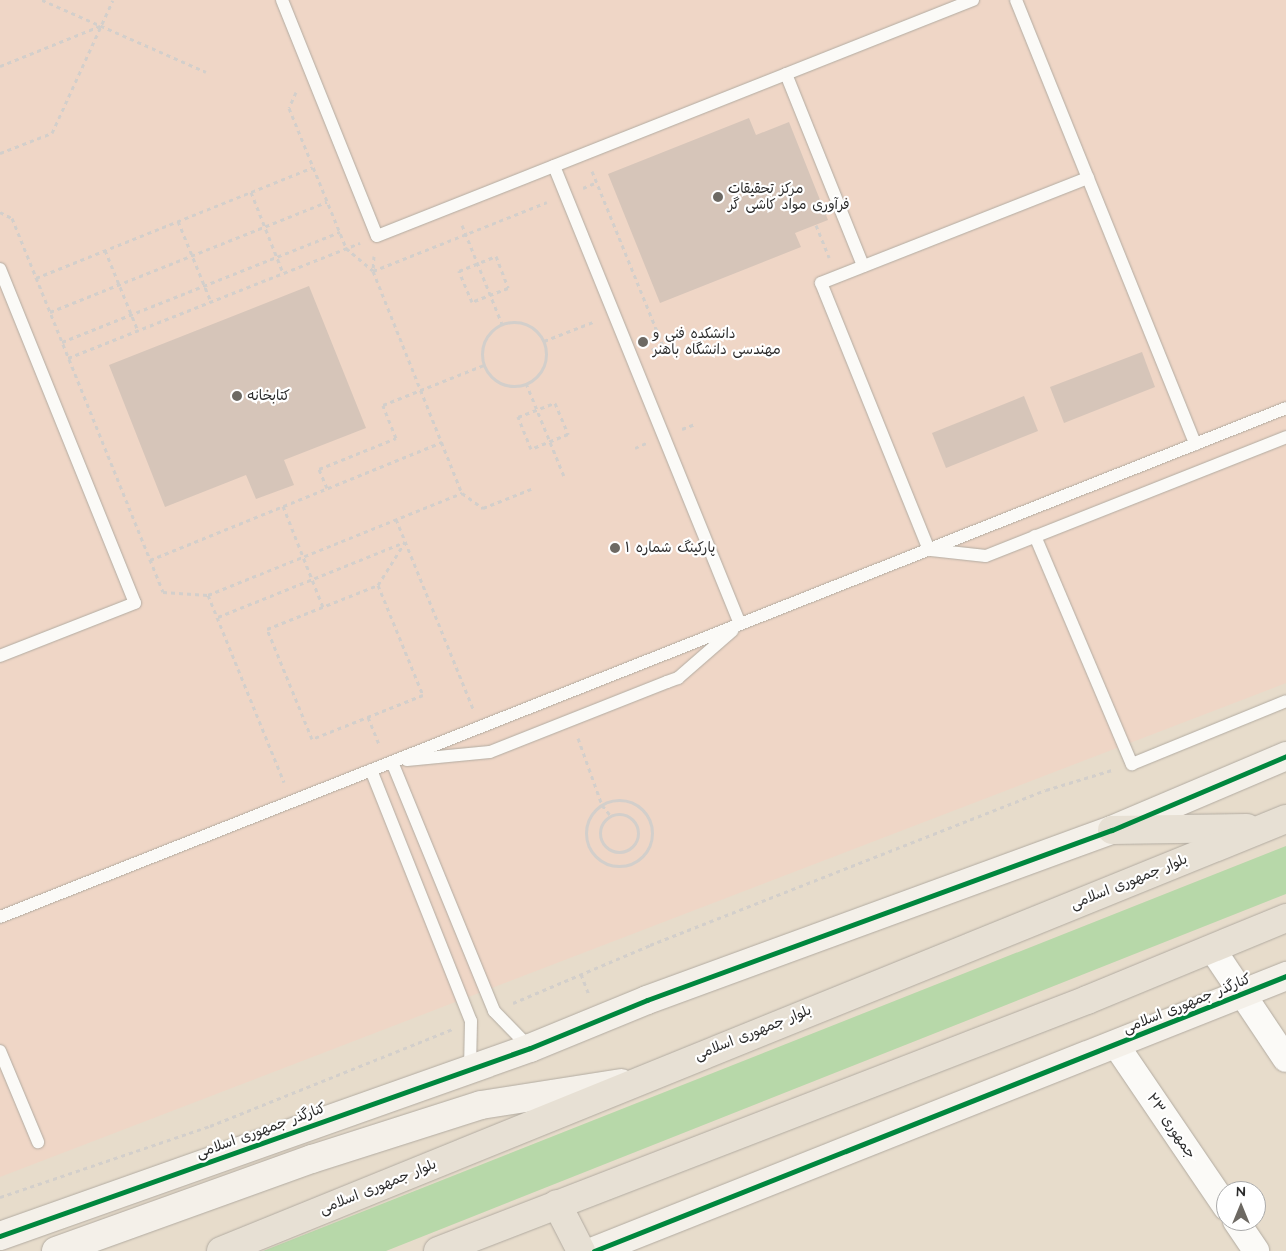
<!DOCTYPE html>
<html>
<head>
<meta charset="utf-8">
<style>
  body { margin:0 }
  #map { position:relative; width:1286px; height:1251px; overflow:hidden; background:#e7dccb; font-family:"Architects Daughter","Playpen Sans Arabic",sans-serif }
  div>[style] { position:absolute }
  .built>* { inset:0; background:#efd6c6 }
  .green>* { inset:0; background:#b7d8a9 }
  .building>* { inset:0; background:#d6c5b9 }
  .path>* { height:3px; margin-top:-1.5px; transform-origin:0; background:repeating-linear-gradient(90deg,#d3cfcb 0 4px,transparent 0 8px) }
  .path>.ring { margin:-1.5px; padding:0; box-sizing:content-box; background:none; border:3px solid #d3cfcb; border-radius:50% }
  .roads { filter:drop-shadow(0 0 1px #b2aba1) drop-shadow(0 0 1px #b2aba1) }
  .lane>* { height:12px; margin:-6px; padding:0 6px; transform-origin:6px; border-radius:6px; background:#fbfaf7 }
  .street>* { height:26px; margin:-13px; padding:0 13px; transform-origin:13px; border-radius:13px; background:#fbfaf7 }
  .secondary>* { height:28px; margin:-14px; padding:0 14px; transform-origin:14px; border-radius:14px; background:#f4f0e9 }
  .primary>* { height:28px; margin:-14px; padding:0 14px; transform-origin:14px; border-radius:14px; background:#e7e0d4 }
  .cycleway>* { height:5px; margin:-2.5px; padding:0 2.5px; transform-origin:2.5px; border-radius:2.5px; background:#00873e }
  .dots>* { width:14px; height:14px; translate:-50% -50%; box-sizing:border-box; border:2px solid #fff; border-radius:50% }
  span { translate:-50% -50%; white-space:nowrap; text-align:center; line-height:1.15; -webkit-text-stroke:4.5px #fff; paint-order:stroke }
  .poi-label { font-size:14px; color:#2b2b2b }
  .left { translate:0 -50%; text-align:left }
  .street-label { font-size:14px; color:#2b2b2b }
  .north { position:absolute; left:1216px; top:1181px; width:50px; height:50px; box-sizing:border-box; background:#fff; border:1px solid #aaa; border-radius:50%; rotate:0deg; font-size:14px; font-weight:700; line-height:20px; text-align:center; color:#2b2b2b }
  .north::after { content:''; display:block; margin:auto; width:18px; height:22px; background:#6d6963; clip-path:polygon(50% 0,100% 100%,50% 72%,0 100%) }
</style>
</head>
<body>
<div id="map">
  <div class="built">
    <div style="clip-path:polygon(0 0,1286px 0,1286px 683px,0 1177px)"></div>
  </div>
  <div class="green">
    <div style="clip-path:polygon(1286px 846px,1286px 894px,386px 1251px,263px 1251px)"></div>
  </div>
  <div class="building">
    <div style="clip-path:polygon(749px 118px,756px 135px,789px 122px,828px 220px,795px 233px,801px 247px,660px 303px,608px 174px)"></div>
    <div style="clip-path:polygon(309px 286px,366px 428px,284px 460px,294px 485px,256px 499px,246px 475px,165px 507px,109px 365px)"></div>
    <div style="clip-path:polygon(1142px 352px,1155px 387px,1064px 423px,1050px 387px)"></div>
    <div style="clip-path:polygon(1024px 396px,1038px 431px,946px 468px,932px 433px)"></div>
  </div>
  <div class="path">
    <div style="left:42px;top:0;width:179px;rotate:23.7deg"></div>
    <div style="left:0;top:66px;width:108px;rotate:-21.8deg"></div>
    <div style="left:296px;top:92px;width:17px;rotate:114deg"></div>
    <div style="left:289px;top:108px;width:151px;rotate:67.8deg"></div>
    <div style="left:346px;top:248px;width:35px;rotate:40deg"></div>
    <div style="left:373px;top:271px;width:187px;rotate:-21.6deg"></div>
    <div style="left:0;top:153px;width:56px;rotate:-21deg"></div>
    <div style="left:52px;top:133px;width:146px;rotate:-65.4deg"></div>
    <div style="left:592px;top:171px;width:189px;rotate:67.9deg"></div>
    <div style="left:663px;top:346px;width:13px;rotate:162deg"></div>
    <div style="left:583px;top:188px;width:15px;rotate:-23deg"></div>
    <div style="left:251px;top:192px;width:87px;rotate:68.4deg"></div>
    <div style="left:0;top:212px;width:13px;rotate:27deg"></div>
    <div style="left:12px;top:218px;width:403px;rotate:68deg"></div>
    <div style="left:163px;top:592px;width:45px;rotate:3.8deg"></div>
    <div style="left:208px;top:595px;width:274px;rotate:-21.9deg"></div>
    <div style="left:178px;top:221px;width:87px;rotate:67.8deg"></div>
    <div style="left:462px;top:225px;width:107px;rotate:68deg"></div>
    <div style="left:816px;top:225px;width:35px;rotate:68deg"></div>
    <div style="left:105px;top:250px;width:87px;rotate:67.8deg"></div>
    <div style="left:374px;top:256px;width:15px;rotate:94deg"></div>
    <div style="left:373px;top:271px;width:239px;rotate:68.2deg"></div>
    <div style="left:462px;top:493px;width:26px;rotate:36deg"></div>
    <div style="left:483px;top:508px;width:52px;rotate:-21.6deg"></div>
    <div style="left:496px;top:256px;width:34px;rotate:69deg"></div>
    <div style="left:508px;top:288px;width:39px;rotate:159deg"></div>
    <div style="left:472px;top:302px;width:34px;rotate:-113deg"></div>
    <div style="left:459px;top:271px;width:40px;rotate:-22deg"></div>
    <div style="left:36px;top:278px;width:298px;rotate:-21.8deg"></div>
    <div style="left:50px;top:312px;width:298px;rotate:-21.7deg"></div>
    <div class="ring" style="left:482px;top:322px;width:61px;height:61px"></div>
    <div style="left:544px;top:341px;width:53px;rotate:-21.2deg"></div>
    <div style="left:62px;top:342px;width:299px;rotate:-21.6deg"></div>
    <div style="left:68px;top:358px;width:314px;rotate:-21.5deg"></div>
    <div style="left:526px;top:383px;width:100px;rotate:67.8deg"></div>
    <div style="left:555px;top:403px;width:34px;rotate:67deg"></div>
    <div style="left:568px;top:434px;width:40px;rotate:158deg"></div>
    <div style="left:531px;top:449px;width:35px;rotate:-112deg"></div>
    <div style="left:518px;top:417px;width:40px;rotate:-21deg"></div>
    <div style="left:682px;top:429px;width:14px;rotate:-21deg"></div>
    <div style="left:635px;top:448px;width:12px;rotate:-24deg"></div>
    <div style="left:327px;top:488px;width:21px;rotate:-113deg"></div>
    <div style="left:319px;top:469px;width:83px;rotate:-21.9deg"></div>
    <div style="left:396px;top:438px;width:35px;rotate:-112deg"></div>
    <div style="left:383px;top:405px;width:109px;rotate:-21.6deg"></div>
    <div style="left:283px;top:506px;width:109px;rotate:68.4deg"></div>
    <div style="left:396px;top:519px;width:205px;rotate:67.9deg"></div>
    <div style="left:150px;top:560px;width:315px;rotate:-22deg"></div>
    <div style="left:378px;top:585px;width:119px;rotate:67.8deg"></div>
    <div style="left:423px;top:695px;width:119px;rotate:158.4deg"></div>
    <div style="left:312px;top:739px;width:119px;rotate:-112.2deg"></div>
    <div style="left:267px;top:629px;width:119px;rotate:-21.6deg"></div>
    <div style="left:378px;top:585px;width:51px;rotate:-57.9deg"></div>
    <div style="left:208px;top:595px;width:202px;rotate:67.9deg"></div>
    <div style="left:218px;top:617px;width:201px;rotate:-21.9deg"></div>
    <div style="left:368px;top:717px;width:31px;rotate:68deg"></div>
    <div style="left:578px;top:738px;width:71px;rotate:70.3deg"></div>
    <div style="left:602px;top:805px;width:14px;rotate:51deg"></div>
    <div class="ring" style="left:586px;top:800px;width:63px;height:63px"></div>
    <div class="ring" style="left:600px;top:814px;width:35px;height:35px"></div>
    <div style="left:581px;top:974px;width:22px;rotate:69deg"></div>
    <div style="left:513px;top:1003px;width:149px;rotate:-22.9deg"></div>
    <div style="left:650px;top:945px;width:425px;rotate:-21.4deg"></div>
    <div style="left:1046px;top:790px;width:69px;rotate:-16.9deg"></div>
    <div style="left:0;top:1197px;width:222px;rotate:-18.7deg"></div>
    <div style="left:210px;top:1126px;width:261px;rotate:-21.8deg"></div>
  </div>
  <div class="roads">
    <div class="lane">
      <div style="left:282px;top:0;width:254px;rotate:68.1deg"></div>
      <div style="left:377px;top:236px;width:641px;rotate:-21.6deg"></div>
      <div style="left:1016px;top:0;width:479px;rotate:68deg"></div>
      <div style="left:786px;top:74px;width:207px;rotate:68.1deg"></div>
      <div style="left:554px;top:166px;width:494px;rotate:67.9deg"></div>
      <div style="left:0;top:269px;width:360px;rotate:68deg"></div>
      <div style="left:135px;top:603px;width:145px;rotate:158.6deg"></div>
      <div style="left:1035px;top:536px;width:248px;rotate:67deg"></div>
      <div style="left:1132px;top:764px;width:166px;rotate:-22.2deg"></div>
      <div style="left:929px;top:550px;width:288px;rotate:-112deg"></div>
      <div style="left:821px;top:283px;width:287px;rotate:-21.5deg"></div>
      <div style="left:931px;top:550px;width:55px;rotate:6.2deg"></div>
      <div style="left:986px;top:556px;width:323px;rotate:-21.6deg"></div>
      <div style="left:407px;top:760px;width:83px;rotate:-5.5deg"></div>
      <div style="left:490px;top:752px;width:190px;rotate:-21.6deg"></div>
      <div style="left:667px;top:682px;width:12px;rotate:-20deg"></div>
      <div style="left:678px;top:678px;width:72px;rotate:-41deg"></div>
      <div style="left:392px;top:762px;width:269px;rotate:67.7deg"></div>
      <div style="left:494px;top:1011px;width:52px;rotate:45.8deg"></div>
      <div style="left:371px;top:770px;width:270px;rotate:68.3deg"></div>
      <div style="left:471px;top:1021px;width:48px;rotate:91.2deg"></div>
      <div style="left:0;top:917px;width:1383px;rotate:-21.59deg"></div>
      <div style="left:0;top:1051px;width:99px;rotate:67.3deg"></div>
    </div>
    <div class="street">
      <div style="left:1213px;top:950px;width:131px;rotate:56.2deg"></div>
      <div style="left:1116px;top:1045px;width:196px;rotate:55.8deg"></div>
      <div style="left:1236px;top:1221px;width:36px;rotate:56deg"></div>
    </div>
    <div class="secondary">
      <div style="left:0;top:1236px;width:562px;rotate:-19.53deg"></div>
      <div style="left:530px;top:1048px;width:126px;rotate:-22.3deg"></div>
      <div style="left:647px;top:1000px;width:495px;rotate:-20.1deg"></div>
      <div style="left:1112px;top:830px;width:189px;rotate:-23deg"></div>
      <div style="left:56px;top:1251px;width:272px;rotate:-19.8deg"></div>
      <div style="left:312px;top:1159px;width:177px;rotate:-17.7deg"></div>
      <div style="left:481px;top:1105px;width:142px;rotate:-8.9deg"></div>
      <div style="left:594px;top:1251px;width:745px;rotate:-21.67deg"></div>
    </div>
    <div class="primary">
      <div style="left:1112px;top:830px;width:135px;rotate:-0.8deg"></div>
      <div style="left:557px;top:1204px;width:53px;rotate:62.9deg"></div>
      <div style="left:221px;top:1251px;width:1149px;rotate:-22.08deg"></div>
      <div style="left:438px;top:1251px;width:696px;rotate:-21.14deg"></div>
      <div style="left:1087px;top:1000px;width:215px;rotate:-22.4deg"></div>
    </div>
  </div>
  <div class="cycleway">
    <div style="left:0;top:1236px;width:562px;rotate:-19.53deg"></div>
    <div style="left:530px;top:1048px;width:126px;rotate:-22.3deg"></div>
    <div style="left:647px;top:1000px;width:495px;rotate:-20.1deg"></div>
    <div style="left:1112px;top:830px;width:189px;rotate:-23deg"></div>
    <div style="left:594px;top:1251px;width:745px;rotate:-21.67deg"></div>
  </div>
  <div class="dots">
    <div style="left:718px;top:197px;background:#6d6963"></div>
    <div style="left:643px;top:342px;background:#6d6963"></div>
    <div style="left:237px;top:396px;background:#6d6963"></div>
    <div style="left:615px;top:548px;background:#6d6963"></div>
  </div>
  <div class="poi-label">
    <span class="left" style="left:728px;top:197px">مرکز تحقیقات<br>فرآوری مواد کاشی گر</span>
    <span class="left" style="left:653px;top:342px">دانشکده فنی و<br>مهندسی دانشگاه باهنر</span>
    <span class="left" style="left:247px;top:396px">کتابخانه</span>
    <span class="left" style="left:625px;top:548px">پارکینگ شماره ۱</span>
  </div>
  <div class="street-label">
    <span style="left:1129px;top:882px;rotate:-22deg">بلوار جمهوری اسلامی</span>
    <span style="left:1187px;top:1004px;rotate:-22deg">کنارگذر جمهوری اسلامی</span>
    <span style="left:753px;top:1033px;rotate:-22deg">بلوار جمهوری اسلامی</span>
    <span style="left:1171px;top:1126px;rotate:56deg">۲۳ جمهوری</span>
    <span style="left:261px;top:1131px;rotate:-20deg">کنارگذر جمهوری اسلامی</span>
    <span style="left:378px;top:1187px;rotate:-22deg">بلوار جمهوری اسلامی</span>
  </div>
  <div class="north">N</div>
</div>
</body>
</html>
